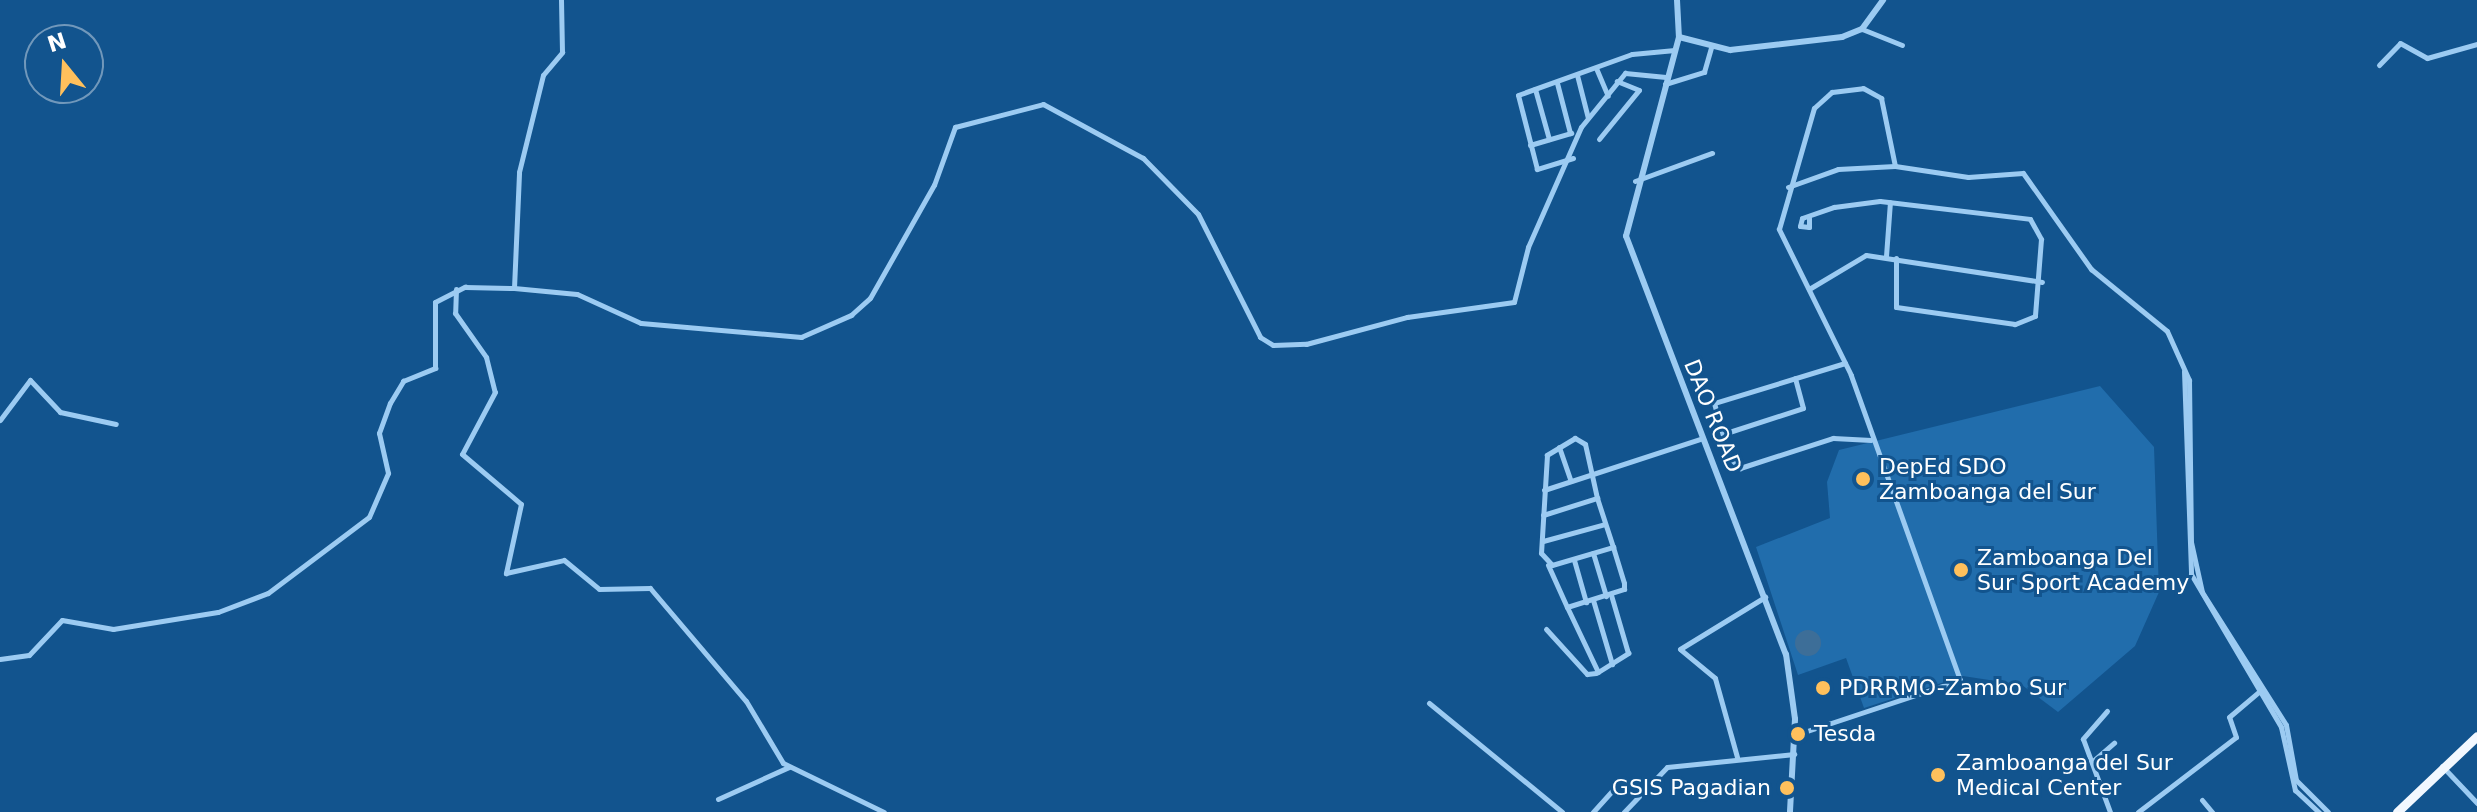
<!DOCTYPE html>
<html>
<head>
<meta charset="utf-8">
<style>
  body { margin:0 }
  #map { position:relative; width:2477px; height:812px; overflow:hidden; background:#12548e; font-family:"DejaVu Sans",sans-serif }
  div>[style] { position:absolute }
  .green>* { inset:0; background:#216dac }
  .water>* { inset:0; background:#3d6e98 }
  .round { border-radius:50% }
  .minor>* { height:5px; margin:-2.5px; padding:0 2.5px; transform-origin:2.5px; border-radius:2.5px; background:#9ccbf2 }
  .tertiary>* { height:6px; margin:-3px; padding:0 3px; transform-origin:3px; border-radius:3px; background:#9ccbf2 }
  .trunk>* { height:9px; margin:-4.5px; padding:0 4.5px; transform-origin:4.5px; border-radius:4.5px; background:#f2f8ff }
  .dots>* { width:22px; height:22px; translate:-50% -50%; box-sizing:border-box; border:4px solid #12548e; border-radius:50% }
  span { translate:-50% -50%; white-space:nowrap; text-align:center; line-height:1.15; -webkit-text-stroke:6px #12548e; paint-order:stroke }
  .street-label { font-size:22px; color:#fff }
  .poi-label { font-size:22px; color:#fff }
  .left { translate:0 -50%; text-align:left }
  .right { translate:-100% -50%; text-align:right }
  .north { position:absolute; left:24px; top:24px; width:80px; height:80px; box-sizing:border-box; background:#12548e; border:2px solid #7198bb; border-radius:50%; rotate:342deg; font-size:22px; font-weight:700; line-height:32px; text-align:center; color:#fff }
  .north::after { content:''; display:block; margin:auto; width:28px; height:36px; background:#ffc05c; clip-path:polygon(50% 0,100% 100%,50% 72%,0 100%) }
</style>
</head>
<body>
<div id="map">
  <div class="green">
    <div style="clip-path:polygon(2100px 386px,2154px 447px,2159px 592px,2135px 646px,2058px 712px,2022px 685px,1963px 676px,1864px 708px,1846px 658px,1798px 675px,1756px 547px,1830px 518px,1827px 482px,1839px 450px)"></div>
  </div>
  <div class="water">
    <div class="round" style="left:1795px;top:630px;width:26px;height:26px"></div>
  </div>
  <div class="minor">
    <div style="left:1862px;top:29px;width:43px;rotate:21.8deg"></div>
    <div style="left:2379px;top:65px;width:30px;rotate:-46deg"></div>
    <div style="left:2400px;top:43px;width:31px;rotate:29deg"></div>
    <div style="left:2427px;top:58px;width:52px;rotate:-15.6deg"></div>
    <div style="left:1596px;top:68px;width:30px;rotate:67deg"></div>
    <div style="left:1577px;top:75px;width:44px;rotate:75.7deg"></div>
    <div style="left:1557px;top:83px;width:52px;rotate:75.4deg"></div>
    <div style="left:1665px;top:84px;width:41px;rotate:-17.1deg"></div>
    <div style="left:1704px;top:72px;width:26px;rotate:-74deg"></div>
    <div style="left:1535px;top:89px;width:52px;rotate:74.4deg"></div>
    <div style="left:1599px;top:139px;width:63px;rotate:-50.8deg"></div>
    <div style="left:1639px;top:90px;width:24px;rotate:-158deg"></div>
    <div style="left:1530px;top:145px;width:43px;rotate:-16.3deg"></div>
    <div style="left:1573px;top:158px;width:38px;rotate:163deg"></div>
    <div style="left:1537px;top:169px;width:76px;rotate:-104.4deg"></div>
    <div style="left:1518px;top:95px;width:121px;rotate:-19.8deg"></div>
    <div style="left:1632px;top:54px;width:43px;rotate:-5.3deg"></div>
    <div style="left:1635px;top:181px;width:82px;rotate:-20deg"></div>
    <div style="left:1788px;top:187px;width:53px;rotate:-19.8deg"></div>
    <div style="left:1838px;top:169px;width:57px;rotate:-3deg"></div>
    <div style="left:1809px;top:218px;width:9px;rotate:90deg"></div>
    <div style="left:1809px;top:227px;width:9px;rotate:-174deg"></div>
    <div style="left:1800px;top:226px;width:8px;rotate:-76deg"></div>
    <div style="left:1802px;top:218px;width:34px;rotate:-19deg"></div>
    <div style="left:1834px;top:207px;width:46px;rotate:-7.4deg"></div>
    <div style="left:1880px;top:201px;width:151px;rotate:6.8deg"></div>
    <div style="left:2030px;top:219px;width:23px;rotate:61deg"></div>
    <div style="left:2041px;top:239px;width:77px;rotate:94.5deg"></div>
    <div style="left:2035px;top:316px;width:22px;rotate:158deg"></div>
    <div style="left:2015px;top:324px;width:120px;rotate:-171.9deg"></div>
    <div style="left:1896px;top:307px;width:49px;rotate:-90deg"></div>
    <div style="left:1886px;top:256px;width:54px;rotate:-85.8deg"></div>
    <div style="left:514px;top:288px;width:63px;rotate:5.4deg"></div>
    <div style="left:577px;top:294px;width:70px;rotate:24.4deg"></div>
    <div style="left:641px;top:323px;width:161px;rotate:5deg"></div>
    <div style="left:801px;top:337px;width:55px;rotate:-23.7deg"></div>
    <div style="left:851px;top:315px;width:25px;rotate:-42deg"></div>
    <div style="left:870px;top:298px;width:130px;rotate:-60.5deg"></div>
    <div style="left:934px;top:185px;width:62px;rotate:-70.1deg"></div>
    <div style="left:955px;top:127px;width:91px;rotate:-14.6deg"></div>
    <div style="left:1043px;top:104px;width:114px;rotate:28.4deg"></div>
    <div style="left:1143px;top:158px;width:78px;rotate:45.5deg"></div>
    <div style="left:1198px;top:214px;width:138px;rotate:63.2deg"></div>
    <div style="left:1260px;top:337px;width:15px;rotate:32deg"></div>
    <div style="left:1273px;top:345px;width:33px;rotate:-2deg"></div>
    <div style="left:1306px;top:344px;width:105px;rotate:-15deg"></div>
    <div style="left:1407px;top:317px;width:108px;rotate:-8deg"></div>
    <div style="left:1514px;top:302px;width:57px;rotate:-75.7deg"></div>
    <div style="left:1528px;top:247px;width:131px;rotate:-66.2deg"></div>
    <div style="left:1581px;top:127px;width:70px;rotate:-50.8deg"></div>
    <div style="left:1625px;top:73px;width:41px;rotate:5.6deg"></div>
    <div style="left:456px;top:289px;width:24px;rotate:92deg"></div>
    <div style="left:455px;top:313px;width:54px;rotate:54.8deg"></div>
    <div style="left:486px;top:357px;width:36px;rotate:76deg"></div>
    <div style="left:495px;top:392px;width:70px;rotate:118deg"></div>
    <div style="left:462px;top:454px;width:77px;rotate:40.3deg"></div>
    <div style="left:521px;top:504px;width:71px;rotate:102.3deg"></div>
    <div style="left:506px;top:573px;width:59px;rotate:-12.6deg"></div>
    <div style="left:564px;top:560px;width:45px;rotate:39.6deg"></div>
    <div style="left:599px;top:589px;width:51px;rotate:-1.1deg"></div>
    <div style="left:650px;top:588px;width:148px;rotate:49.7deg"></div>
    <div style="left:746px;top:701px;width:72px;rotate:59.2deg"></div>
    <div style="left:783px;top:763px;width:112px;rotate:25.9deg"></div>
    <div style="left:1809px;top:289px;width:66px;rotate:-30.8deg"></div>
    <div style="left:1866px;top:255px;width:178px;rotate:8.7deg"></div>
    <div style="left:1845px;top:363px;width:137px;rotate:163deg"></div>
    <div style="left:1714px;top:403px;width:56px;rotate:74.5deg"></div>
    <div style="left:1729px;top:457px;width:16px;rotate:45deg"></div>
    <div style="left:1740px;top:468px;width:98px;rotate:-17.9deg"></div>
    <div style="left:1833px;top:438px;width:38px;rotate:3deg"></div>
    <div style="left:2184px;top:371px;width:203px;rotate:88deg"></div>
    <div style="left:2191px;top:574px;width:178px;rotate:59.5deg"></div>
    <div style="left:2281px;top:727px;width:65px;rotate:77.5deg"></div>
    <div style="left:2295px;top:790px;width:33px;rotate:43deg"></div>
    <div style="left:0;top:420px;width:50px;rotate:-53.1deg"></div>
    <div style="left:30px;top:380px;width:44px;rotate:46.8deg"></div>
    <div style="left:60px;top:412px;width:57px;rotate:12.1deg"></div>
    <div style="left:1723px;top:434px;width:84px;rotate:-18deg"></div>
    <div style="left:1803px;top:408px;width:31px;rotate:-105deg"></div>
    <div style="left:1559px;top:447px;width:36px;rotate:71deg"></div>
    <div style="left:1544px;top:490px;width:167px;rotate:-18.1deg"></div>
    <div style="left:1543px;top:515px;width:57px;rotate:-17.5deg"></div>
    <div style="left:1543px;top:541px;width:64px;rotate:-15.3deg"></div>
    <div style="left:1593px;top:553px;width:45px;rotate:73.2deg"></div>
    <div style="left:1574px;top:560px;width:44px;rotate:74.1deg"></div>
    <div style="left:1548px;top:565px;width:46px;rotate:65.7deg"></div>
    <div style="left:1567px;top:607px;width:60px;rotate:-17.5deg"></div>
    <div style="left:1624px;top:589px;width:6px;rotate:-90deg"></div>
    <div style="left:1624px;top:583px;width:38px;rotate:-107deg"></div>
    <div style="left:1613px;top:547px;width:52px;rotate:-108.1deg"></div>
    <div style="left:1597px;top:498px;width:55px;rotate:-102.5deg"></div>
    <div style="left:1585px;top:444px;width:12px;rotate:-149deg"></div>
    <div style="left:1575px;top:438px;width:33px;rotate:149deg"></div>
    <div style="left:1547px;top:455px;width:98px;rotate:93.5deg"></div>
    <div style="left:1541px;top:553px;width:16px;rotate:47deg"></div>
    <div style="left:1552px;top:565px;width:64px;rotate:-16.4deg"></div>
    <div style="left:1593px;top:600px;width:67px;rotate:73.5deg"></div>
    <div style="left:1567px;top:607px;width:72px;rotate:64.5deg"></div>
    <div style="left:1598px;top:672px;width:36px;rotate:-32deg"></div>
    <div style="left:1628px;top:653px;width:60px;rotate:-106.3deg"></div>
    <div style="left:1546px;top:629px;width:61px;rotate:47.7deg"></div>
    <div style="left:1587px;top:674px;width:9px;rotate:-6deg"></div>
    <div style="left:0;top:659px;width:29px;rotate:-8deg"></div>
    <div style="left:29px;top:655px;width:48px;rotate:-46.7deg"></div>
    <div style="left:62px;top:620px;width:52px;rotate:10deg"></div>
    <div style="left:113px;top:629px;width:106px;rotate:-9.2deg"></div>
    <div style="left:218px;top:612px;width:53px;rotate:-20.8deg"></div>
    <div style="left:268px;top:593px;width:126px;rotate:-37deg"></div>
    <div style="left:369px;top:517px;width:48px;rotate:-66.6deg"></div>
    <div style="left:388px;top:473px;width:41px;rotate:-102.7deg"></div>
    <div style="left:379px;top:433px;width:32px;rotate:-70deg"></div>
    <div style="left:390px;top:403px;width:26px;rotate:-59deg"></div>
    <div style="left:403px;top:381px;width:35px;rotate:-22deg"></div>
    <div style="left:435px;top:368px;width:66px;rotate:-90deg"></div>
    <div style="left:435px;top:302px;width:34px;rotate:-27deg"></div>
    <div style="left:465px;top:287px;width:49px;rotate:1.2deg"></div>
    <div style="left:514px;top:288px;width:116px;rotate:-87.5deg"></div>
    <div style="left:519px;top:172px;width:100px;rotate:-76.1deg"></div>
    <div style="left:543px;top:75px;width:30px;rotate:-50deg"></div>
    <div style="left:562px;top:52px;width:52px;rotate:-91.1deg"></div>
    <div style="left:1429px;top:703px;width:172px;rotate:39.3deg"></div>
    <div style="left:2107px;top:711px;width:37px;rotate:131deg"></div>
    <div style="left:2083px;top:739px;width:78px;rotate:69.7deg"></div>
    <div style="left:1795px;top:735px;width:174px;rotate:-18.4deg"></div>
    <div style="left:1960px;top:680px;width:324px;rotate:-109.7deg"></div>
    <div style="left:1851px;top:375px;width:163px;rotate:-116.3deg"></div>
    <div style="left:1779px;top:229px;width:126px;rotate:-73.9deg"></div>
    <div style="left:1814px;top:108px;width:24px;rotate:-42deg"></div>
    <div style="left:1832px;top:92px;width:31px;rotate:-7deg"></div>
    <div style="left:1863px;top:88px;width:21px;rotate:29deg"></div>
    <div style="left:1881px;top:98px;width:69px;rotate:78.4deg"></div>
    <div style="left:1895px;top:166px;width:74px;rotate:8.6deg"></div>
    <div style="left:1968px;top:177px;width:55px;rotate:-4.2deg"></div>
    <div style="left:2023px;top:173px;width:118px;rotate:54.7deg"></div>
    <div style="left:2091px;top:269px;width:98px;rotate:39.2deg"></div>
    <div style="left:2167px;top:331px;width:54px;rotate:65.8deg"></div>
    <div style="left:2189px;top:380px;width:162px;rotate:89.3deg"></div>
    <div style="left:2191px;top:542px;width:51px;rotate:77.6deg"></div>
    <div style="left:2202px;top:592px;width:157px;rotate:57.7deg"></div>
    <div style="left:2286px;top:725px;width:56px;rotate:79.7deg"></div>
    <div style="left:2296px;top:780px;width:45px;rotate:45deg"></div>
    <div style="left:1737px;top:757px;width:82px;rotate:-105.6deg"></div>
    <div style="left:1715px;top:678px;width:45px;rotate:-140.4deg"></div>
    <div style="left:1680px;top:649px;width:100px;rotate:-31.5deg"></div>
    <div style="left:2093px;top:761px;width:28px;rotate:-41deg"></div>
    <div style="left:2442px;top:766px;width:51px;rotate:46.6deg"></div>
    <div style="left:718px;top:799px;width:78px;rotate:-24.3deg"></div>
    <div style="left:2202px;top:800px;width:16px;rotate:50deg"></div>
    <div style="left:1593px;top:812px;width:36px;rotate:-48deg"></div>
    <div style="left:1624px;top:812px;width:62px;rotate:-46.3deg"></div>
    <div style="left:1667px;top:767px;width:128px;rotate:-5.8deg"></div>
    <div style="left:2138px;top:812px;width:123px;rotate:-37.4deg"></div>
    <div style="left:2236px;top:737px;width:21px;rotate:-109deg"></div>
    <div style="left:2229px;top:717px;width:42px;rotate:-40.2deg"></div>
  </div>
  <div class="tertiary">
    <div style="left:1677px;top:0;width:37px;rotate:87deg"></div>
    <div style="left:1679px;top:37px;width:206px;rotate:104.9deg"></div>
    <div style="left:1626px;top:236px;width:448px;rotate:69.1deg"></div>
    <div style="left:1786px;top:654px;width:66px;rotate:82.1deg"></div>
    <div style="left:1795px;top:719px;width:93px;rotate:93.1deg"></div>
    <div style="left:1679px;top:37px;width:53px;rotate:14.3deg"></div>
    <div style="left:1730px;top:50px;width:113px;rotate:-6.6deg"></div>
    <div style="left:1842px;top:37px;width:22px;rotate:-22deg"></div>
    <div style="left:1862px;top:29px;width:36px;rotate:-54deg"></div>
  </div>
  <div class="trunk">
    <div style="left:2397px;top:812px;width:110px;rotate:-43.5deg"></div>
  </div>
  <div class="dots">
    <div style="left:1863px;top:479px;background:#ffc05c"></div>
    <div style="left:1961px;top:570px;background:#ffc05c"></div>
    <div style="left:1823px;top:688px;background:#ffc05c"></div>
    <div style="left:1798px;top:734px;background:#ffc05c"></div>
    <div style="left:1938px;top:775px;background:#ffc05c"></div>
    <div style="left:1787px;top:788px;background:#ffc05c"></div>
  </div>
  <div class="street-label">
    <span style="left:1713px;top:416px;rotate:68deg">DAO ROAD</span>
  </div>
  <div class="poi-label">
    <span class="left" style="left:1879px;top:479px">DepEd SDO<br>Zamboanga del Sur</span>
    <span class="left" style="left:1977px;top:570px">Zamboanga Del<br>Sur Sport Academy</span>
    <span class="left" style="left:1839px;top:688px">PDRRMO-Zambo Sur</span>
    <span class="left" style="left:1814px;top:734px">Tesda</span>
    <span class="left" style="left:1956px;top:775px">Zamboanga del Sur<br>Medical Center</span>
    <span class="right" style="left:1771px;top:788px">GSIS Pagadian</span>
  </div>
  <div class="north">N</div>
</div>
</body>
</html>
